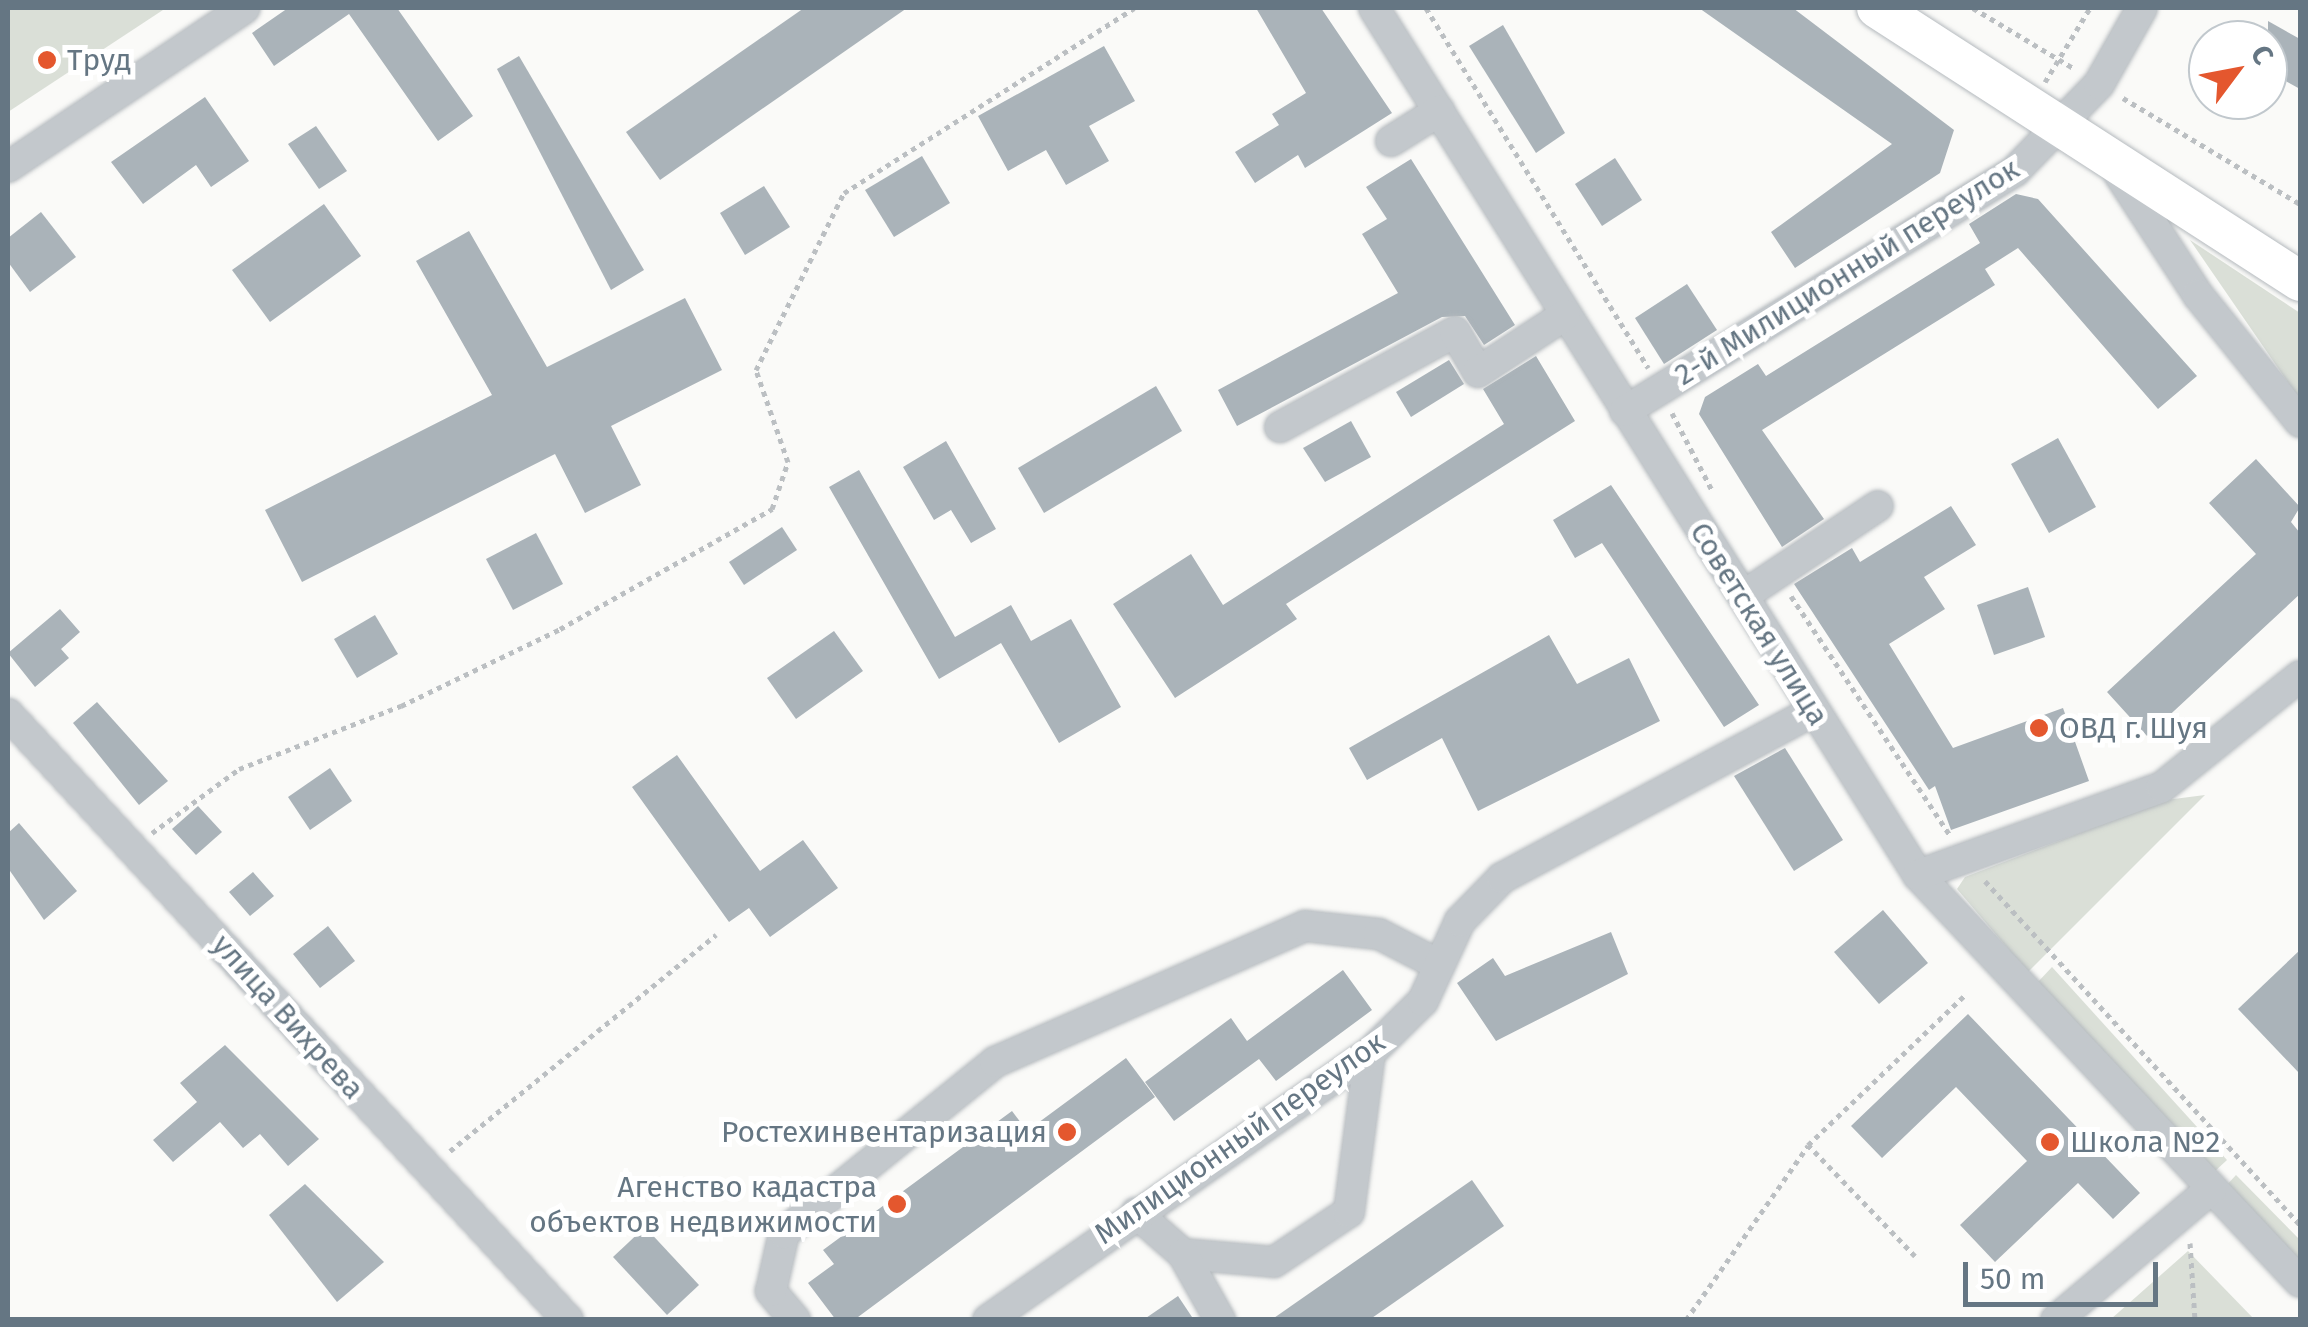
<!DOCTYPE html>
<html>
<head>
<meta charset="utf-8">
<style>
  body { margin:0 }
  #map { position:relative; width:2308px; height:1327px; overflow:hidden; background:#fafaf8; font-family:"Fira Sans",sans-serif }
  div>[style] { position:absolute }
  .green>* { inset:0; background:#dadfd7 }
  .building>* { inset:0; background:#aab3b9 }
  .path>* { height:5px; margin-top:-2.5px; transform-origin:0; background:repeating-linear-gradient(90deg,#bbbfc2 0 5px,transparent 0 10px) }
  .roads { filter:drop-shadow(0 0 2px #b5babe) drop-shadow(0 0 2px #b5babe) }
  .minor>* { height:30px; margin:-15px; padding:0 15px; transform-origin:15px; border-radius:15px; background:#c3c8cc }
  .major>* { height:40px; margin:-20px; padding:0 20px; transform-origin:20px; border-radius:20px; background:#fff }
  .dots>* { width:28px; height:28px; translate:-50% -50%; box-sizing:border-box; border:5px solid #fff; border-radius:50% }
  span { translate:-50% -50%; white-space:nowrap; text-align:center; line-height:1.15; -webkit-text-stroke:10px #fff; paint-order:stroke }
  .poi-label { font-size:30px; color:#657683 }
  .left { translate:0 -50%; text-align:left }
  .right { translate:-100% -50%; text-align:right }
  .street-label { font-size:30px; color:#657683 }
  .frame { position:absolute; inset:0; border:10px solid #657683; pointer-events:none }
  .north { position:absolute; left:2188px; top:20px; width:100px; height:100px; box-sizing:border-box; background:#fff; border:2px solid #c1c8cd; border-radius:50%; rotate:58deg; font-size:28px; font-weight:700; line-height:40px; text-align:center; color:#657683 }
  .north::after { content:''; display:block; margin:auto; width:35px; height:45px; background:#e4572e; clip-path:polygon(50% 0,100% 100%,50% 72%,0 100%) }
  .scale { position:absolute; left:1963px; top:1262px; width:195px; height:45px; box-sizing:border-box; border:5px solid #657683; border-top:0; padding-left:12px; font-size:30px; line-height:35px; white-space:nowrap; color:#657683; -webkit-text-stroke:8px #fff; paint-order:stroke }
</style>
</head>
<body>
<div id="map">
  <div class="green">
    <div style="clip-path:polygon(8px 8px,166px 8px,8px 112px)"></div>
    <div style="clip-path:polygon(2190px 240px,2300px 313px,2300px 400px)"></div>
    <div style="clip-path:polygon(2205px 795px,2028px 972px,1957px 889px,1965px 877px,2166px 800px)"></div>
    <div style="clip-path:polygon(2052px 967px,2227px 1160px,2213px 1173px,2037px 983px)"></div>
    <div style="clip-path:polygon(2236px 1175px,2300px 1240px,2300px 1266px,2225px 1187px)"></div>
    <div style="clip-path:polygon(2188px 1251px,2254px 1319px,2111px 1319px)"></div>
  </div>
  <div class="building">
    <div style="clip-path:polygon(288px 8px,397px 8px,473px 116px,438px 141px,349px 14px,274px 66px,252px 33px)"></div>
    <div style="clip-path:polygon(804px 8px,907px 8px,660px 180px,626px 132px)"></div>
    <div style="clip-path:polygon(1256px 8px,1321px 8px,1392px 113px,1305px 168px,1298px 155px,1255px 183px,1235px 152px,1279px 125px,1272px 114px,1306px 93px)"></div>
    <div style="clip-path:polygon(1699px 8px,1793px 8px,1954px 130px,1940px 173px,1795px 268px,1771px 232px,1892px 144px)"></div>
    <div style="clip-path:polygon(2268px 21px,2300px 39px,2300px 89px,2268px 71px)"></div>
    <div style="clip-path:polygon(1503px 25px,1565px 133px,1536px 153px,1469px 46px)"></div>
    <div style="clip-path:polygon(1104px 46px,1135px 101px,1089px 126px,1109px 161px,1066px 185px,1046px 150px,1008px 171px,978px 116px)"></div>
    <div style="clip-path:polygon(519px 56px,644px 270px,611px 290px,497px 69px)"></div>
    <div style="clip-path:polygon(205px 97px,249px 161px,211px 187px,196px 165px,143px 204px,111px 162px)"></div>
    <div style="clip-path:polygon(316px 126px,347px 171px,319px 189px,288px 144px)"></div>
    <div style="clip-path:polygon(922px 156px,950px 203px,894px 237px,865px 190px)"></div>
    <div style="clip-path:polygon(1615px 158px,1642px 200px,1602px 226px,1575px 184px)"></div>
    <div style="clip-path:polygon(1411px 159px,1515px 325px,1484px 345px,1465px 316px,1442px 317px,1237px 426px,1218px 390px,1398px 293px,1362px 234px,1387px 219px,1366px 187px)"></div>
    <div style="clip-path:polygon(764px 186px,790px 227px,745px 255px,720px 213px)"></div>
    <div style="clip-path:polygon(2016px 194px,2038px 199px,2197px 376px,2158px 409px,2018px 248px,1985px 269px,1995px 285px,1762px 430px,1824px 519px,1782px 547px,1699px 414px,1705px 397px,1758px 364px,1766px 376px,1980px 243px,1969px 224px)"></div>
    <div style="clip-path:polygon(324px 204px,361px 256px,270px 322px,232px 270px)"></div>
    <div style="clip-path:polygon(41px 212px,76px 257px,30px 292px,8px 262px,8px 238px)"></div>
    <div style="clip-path:polygon(469px 231px,547px 367px,685px 298px,722px 370px,611px 426px,641px 485px,585px 513px,555px 454px,302px 582px,265px 510px,492px 395px,416px 261px)"></div>
    <div style="clip-path:polygon(1687px 284px,1717px 330px,1664px 364px,1635px 318px)"></div>
    <div style="clip-path:polygon(1536px 356px,1575px 421px,1286px 604px,1297px 619px,1175px 698px,1113px 604px,1191px 554px,1223px 605px,1504px 424px,1483px 389px)"></div>
    <div style="clip-path:polygon(1449px 360px,1464px 384px,1411px 417px,1396px 392px)"></div>
    <div style="clip-path:polygon(1156px 386px,1182px 431px,1044px 513px,1018px 468px)"></div>
    <div style="clip-path:polygon(1351px 421px,1371px 457px,1325px 482px,1303px 448px)"></div>
    <div style="clip-path:polygon(2058px 438px,2096px 507px,2049px 533px,2011px 464px)"></div>
    <div style="clip-path:polygon(946px 441px,996px 529px,971px 543px,951px 510px,934px 520px,903px 467px)"></div>
    <div style="clip-path:polygon(2256px 459px,2300px 507px,2291px 522px,2300px 533px,2300px 594px,2147px 736px,2107px 692px,2256px 554px,2209px 503px)"></div>
    <div style="clip-path:polygon(859px 470px,955px 637px,1011px 605px,1031px 641px,1071px 619px,1121px 707px,1059px 743px,1001px 643px,939px 679px,829px 487px)"></div>
    <div style="clip-path:polygon(1611px 485px,1759px 705px,1724px 727px,1602px 543px,1575px 558px,1553px 520px)"></div>
    <div style="clip-path:polygon(1951px 506px,1976px 545px,1924px 577px,1945px 609px,1889px 644px,1953px 748px,2063px 708px,2089px 781px,1951px 830px,1935px 786px,1929px 790px,1794px 584px,1852px 548px,1860px 562px)"></div>
    <div style="clip-path:polygon(782px 527px,797px 550px,744px 585px,729px 562px)"></div>
    <div style="clip-path:polygon(536px 533px,563px 584px,513px 610px,486px 559px)"></div>
    <div style="clip-path:polygon(2028px 587px,2045px 637px,1994px 655px,1977px 605px)"></div>
    <div style="clip-path:polygon(60px 609px,80px 632px,61px 649px,69px 658px,35px 687px,8px 653px)"></div>
    <div style="clip-path:polygon(375px 615px,398px 654px,357px 678px,334px 639px)"></div>
    <div style="clip-path:polygon(834px 631px,863px 671px,796px 719px,767px 678px)"></div>
    <div style="clip-path:polygon(1549px 635px,1577px 684px,1629px 658px,1660px 721px,1478px 811px,1442px 738px,1367px 780px,1349px 748px)"></div>
    <div style="clip-path:polygon(97px 702px,168px 781px,139px 805px,73px 723px)"></div>
    <div style="clip-path:polygon(1785px 748px,1843px 840px,1794px 871px,1734px 776px)"></div>
    <div style="clip-path:polygon(677px 755px,760px 871px,803px 840px,838px 888px,770px 937px,749px 908px,729px 922px,632px 787px)"></div>
    <div style="clip-path:polygon(330px 768px,352px 801px,310px 830px,288px 797px)"></div>
    <div style="clip-path:polygon(198px 806px,222px 832px,196px 855px,172px 829px)"></div>
    <div style="clip-path:polygon(19px 823px,77px 891px,44px 920px,8px 868px,8px 833px)"></div>
    <div style="clip-path:polygon(253px 872px,274px 896px,250px 916px,229px 892px)"></div>
    <div style="clip-path:polygon(1883px 910px,1928px 963px,1879px 1004px,1834px 952px)"></div>
    <div style="clip-path:polygon(328px 926px,355px 961px,320px 988px,293px 954px)"></div>
    <div style="clip-path:polygon(1611px 932px,1628px 974px,1496px 1041px,1457px 983px,1493px 958px,1505px 976px)"></div>
    <div style="clip-path:polygon(2300px 950px,2300px 1074px,2238px 1009px)"></div>
    <div style="clip-path:polygon(1343px 970px,1372px 1010px,1276px 1081px,1259px 1059px,1174px 1121px,1145px 1082px,1231px 1018px,1247px 1041px)"></div>
    <div style="clip-path:polygon(1968px 1014px,2140px 1193px,2113px 1219px,2078px 1183px,1995px 1262px,1960px 1225px,2027px 1161px,1956px 1087px,1882px 1158px,1851px 1126px)"></div>
    <div style="clip-path:polygon(225px 1045px,319px 1139px,288px 1166px,260px 1134px,243px 1148px,220px 1122px,173px 1162px,153px 1140px,197px 1102px,180px 1083px)"></div>
    <div style="clip-path:polygon(1126px 1058px,1155px 1097px,854px 1320px,836px 1320px,808px 1283px,834px 1264px,823px 1250px,1012px 1111px,1027px 1131px)"></div>
    <div style="clip-path:polygon(1472px 1180px,1504px 1226px,1369px 1320px,1271px 1320px)"></div>
    <div style="clip-path:polygon(305px 1184px,384px 1262px,337px 1302px,269px 1215px)"></div>
    <div style="clip-path:polygon(645px 1227px,699px 1285px,667px 1315px,613px 1257px)"></div>
    <div style="clip-path:polygon(1178px 1296px,1194px 1320px,1143px 1320px)"></div>
  </div>
  <div class="path">
    <div style="left:1426px;top:8px;width:423px;rotate:58.3deg"></div>
    <div style="left:1973px;top:8px;width:119px;rotate:30.9deg"></div>
    <div style="left:2045px;top:82px;width:87px;rotate:-58.7deg"></div>
    <div style="left:2123px;top:98px;width:206px;rotate:30.9deg"></div>
    <div style="left:1672px;top:413px;width:89px;rotate:62.6deg"></div>
    <div style="left:1791px;top:596px;width:289px;rotate:56.4deg"></div>
    <div style="left:152px;top:833px;width:108px;rotate:-36.3deg"></div>
    <div style="left:239px;top:769px;width:174px;rotate:-21.3deg"></div>
    <div style="left:401px;top:706px;width:177px;rotate:-25.8deg"></div>
    <div style="left:560px;top:629px;width:244px;rotate:-29.5deg"></div>
    <div style="left:772px;top:509px;width:50px;rotate:-71.2deg"></div>
    <div style="left:788px;top:462px;width:97px;rotate:-109.2deg"></div>
    <div style="left:756px;top:370px;width:198px;rotate:-63.6deg"></div>
    <div style="left:844px;top:193px;width:344px;rotate:-32.5deg"></div>
    <div style="left:1985px;top:881px;width:466px;rotate:47.5deg"></div>
    <div style="left:450px;top:1151px;width:343px;rotate:-39.1deg"></div>
    <div style="left:2190px;top:1243px;width:77px;rotate:86.3deg"></div>
    <div style="left:1915px;top:1256px;width:154px;rotate:-133.9deg"></div>
    <div style="left:1808px;top:1145px;width:219px;rotate:-43.7deg"></div>
    <div style="left:1686px;top:1320px;width:213px;rotate:-55deg"></div>
  </div>
  <div class="roads">
    <div class="minor">
      <div style="left:1374px;top:8px;width:1024px;rotate:57.89deg"></div>
      <div style="left:1918px;top:875px;width:558px;rotate:46.81deg"></div>
      <div style="left:1391px;top:141px;width:57px;rotate:-32deg"></div>
      <div style="left:2114px;top:166px;width:154px;rotate:56.9deg"></div>
      <div style="left:2198px;top:295px;width:163px;rotate:51.2deg"></div>
      <div style="left:8px;top:167px;width:285px;rotate:-33.9deg"></div>
      <div style="left:1625px;top:411px;width:458px;rotate:-31.6deg"></div>
      <div style="left:2015px;top:171px;width:121px;rotate:-46deg"></div>
      <div style="left:2099px;top:84px;width:87px;rotate:-60.5deg"></div>
      <div style="left:1280px;top:427px;width:199px;rotate:-28.5deg"></div>
      <div style="left:1455px;top:332px;width:46px;rotate:60.1deg"></div>
      <div style="left:1478px;top:372px;width:104px;rotate:-33.2deg"></div>
      <div style="left:1743px;top:596px;width:162px;rotate:-33.7deg"></div>
      <div style="left:8px;top:714px;width:825px;rotate:47.26deg"></div>
      <div style="left:1918px;top:875px;width:259px;rotate:-19.8deg"></div>
      <div style="left:2162px;top:787px;width:177px;rotate:-38.8deg"></div>
      <div style="left:1136px;top:1213px;width:62px;rotate:41.1deg"></div>
      <div style="left:1183px;top:1254px;width:91px;rotate:5deg"></div>
      <div style="left:1274px;top:1262px;width:90px;rotate:-33.7deg"></div>
      <div style="left:1349px;top:1212px;width:160px;rotate:-82.5deg"></div>
      <div style="left:1183px;top:1254px;width:76px;rotate:60.7deg"></div>
      <div style="left:795px;top:1320px;width:38px;rotate:-130deg"></div>
      <div style="left:771px;top:1291px;width:59px;rotate:-77.4deg"></div>
      <div style="left:784px;top:1233px;width:272px;rotate:-39deg"></div>
      <div style="left:995px;top:1062px;width:339px;rotate:-23.7deg"></div>
      <div style="left:1305px;top:926px;width:74px;rotate:6.2deg"></div>
      <div style="left:1379px;top:934px;width:68px;rotate:27.3deg"></div>
      <div style="left:988px;top:1320px;width:466px;rotate:-35deg"></div>
      <div style="left:1370px;top:1053px;width:74px;rotate:-44.5deg"></div>
      <div style="left:1423px;top:1001px;width:88px;rotate:-65.2deg"></div>
      <div style="left:1460px;top:921px;width:60px;rotate:-45.7deg"></div>
      <div style="left:1502px;top:878px;width:354px;rotate:-28.2deg"></div>
      <div style="left:2056px;top:1320px;width:204px;rotate:-40.2deg"></div>
    </div>
    <div class="major">
      <div style="left:1877px;top:8px;width:503px;rotate:32.84deg"></div>
    </div>
  </div>
  <div class="dots">
    <div style="left:47px;top:60px;background:#e4572e"></div>
    <div style="left:2039px;top:728px;background:#e4572e"></div>
    <div style="left:1067px;top:1132px;background:#e4572e"></div>
    <div style="left:2050px;top:1142px;background:#e4572e"></div>
    <div style="left:897px;top:1204px;background:#e4572e"></div>
  </div>
  <div class="poi-label">
    <span class="left" style="left:67px;top:60px">Труд</span>
    <span class="left" style="left:2059px;top:728px">ОВД г. Шуя</span>
    <span class="right" style="left:1047px;top:1132px">Ростехинвентаризация</span>
    <span class="left" style="left:2070px;top:1142px">Школа №2</span>
    <span class="right" style="left:877px;top:1204px">Агенство кадастра<br>объектов недвижимости</span>
  </div>
  <div class="street-label">
    <span style="left:1847px;top:272px;rotate:-32deg">2-й Милиционный переулок</span>
    <span style="left:1759px;top:624px;rotate:58deg">Советская улица</span>
    <span style="left:288px;top:1017px;rotate:48deg">улица Вихрева</span>
    <span style="left:1240px;top:1138px;rotate:-35deg">Милиционный переулок</span>
  </div>
  <div class="frame"></div>
  <div class="north">С</div>
  <div class="scale">50 m</div>
</div>
</body>
</html>
